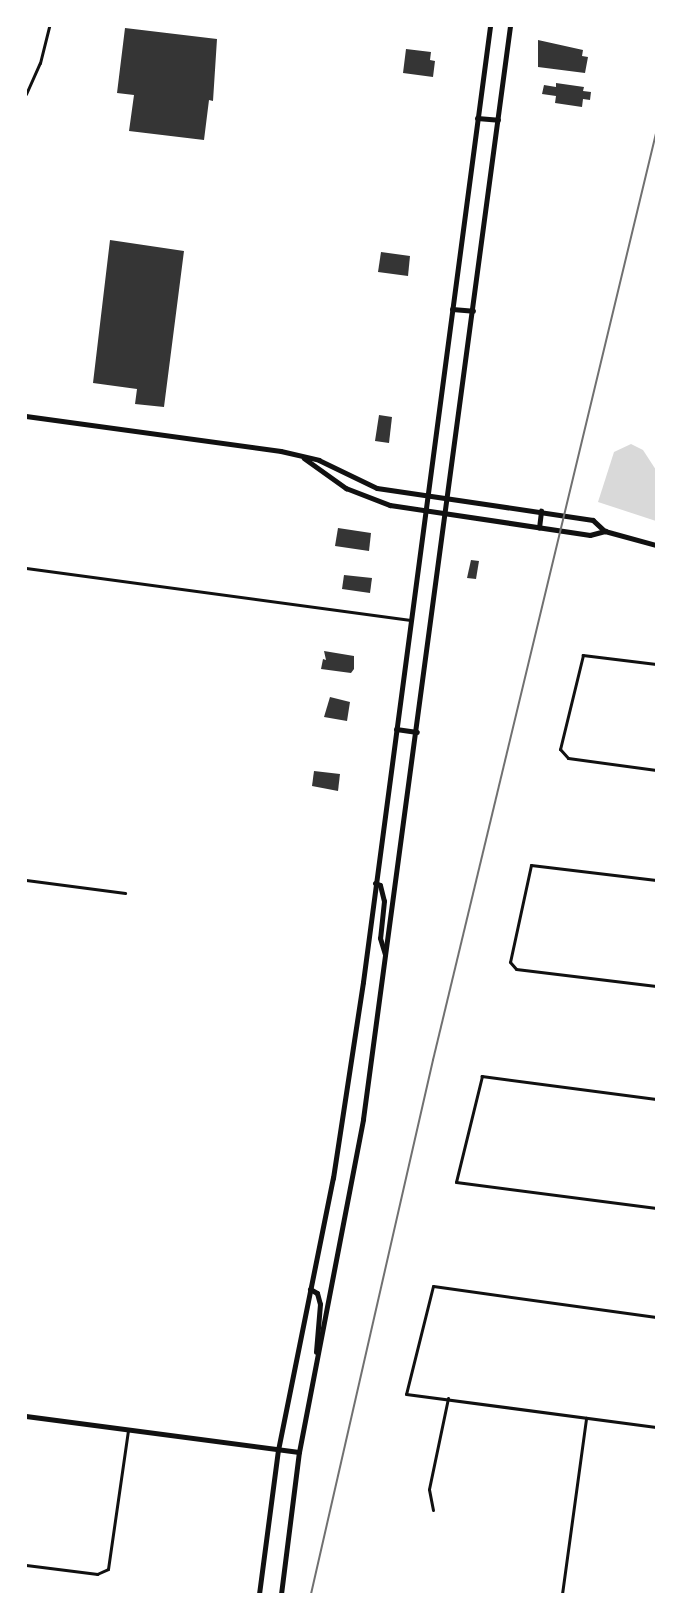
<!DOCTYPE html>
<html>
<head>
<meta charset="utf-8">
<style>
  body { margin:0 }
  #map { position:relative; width:682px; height:1620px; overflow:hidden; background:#fff; font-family:Arial,sans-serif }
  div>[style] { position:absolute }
  .water>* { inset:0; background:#d9d9d9 }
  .building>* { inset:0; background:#353535 }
  .minor>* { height:3px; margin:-1.5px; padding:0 1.5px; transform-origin:1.5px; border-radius:1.5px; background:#111 }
  .tertiary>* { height:4.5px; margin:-2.25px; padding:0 2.25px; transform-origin:2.25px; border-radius:2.25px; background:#111 }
  .primary>* { height:5px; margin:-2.5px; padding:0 2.5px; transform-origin:2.5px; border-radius:2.5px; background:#111 }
  .rail>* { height:2px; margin:-1px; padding:0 1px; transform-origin:1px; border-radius:1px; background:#707070 }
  span { translate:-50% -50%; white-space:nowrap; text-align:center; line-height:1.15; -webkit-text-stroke:4.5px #fff; paint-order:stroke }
  .frame { position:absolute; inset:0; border:27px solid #fff; pointer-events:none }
</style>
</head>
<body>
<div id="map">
  <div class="water">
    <div style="clip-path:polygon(631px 444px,643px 450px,656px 470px,656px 521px,598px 502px,614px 452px)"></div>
  </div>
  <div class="building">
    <div style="clip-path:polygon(125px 28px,217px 39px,213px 101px,209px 100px,204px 140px,129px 131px,134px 95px,117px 93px)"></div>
    <div style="clip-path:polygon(538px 40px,583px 50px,582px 56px,588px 57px,585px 73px,538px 67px)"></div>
    <div style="clip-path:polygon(406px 49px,431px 52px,430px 60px,435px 61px,433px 77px,403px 73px)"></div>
    <div style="clip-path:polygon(556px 83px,584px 87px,583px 91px,591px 92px,590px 100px,583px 99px,582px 107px,555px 103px,556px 96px,542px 94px,544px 85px,556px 87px)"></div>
    <div style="clip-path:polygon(110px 240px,184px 251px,164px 407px,135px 404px,137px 389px,93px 383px)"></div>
    <div style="clip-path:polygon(381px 252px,410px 256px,408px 276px,378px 272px)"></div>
    <div style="clip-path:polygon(379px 415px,392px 417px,389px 443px,375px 441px)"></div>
    <div style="clip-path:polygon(338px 528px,371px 533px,369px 551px,335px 546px)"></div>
    <div style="clip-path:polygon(471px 560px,479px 561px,476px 579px,467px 578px)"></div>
    <div style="clip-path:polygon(344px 575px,372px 578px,370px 593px,342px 589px)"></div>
    <div style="clip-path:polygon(324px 651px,354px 656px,354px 669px,351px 673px,321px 669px,323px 659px,326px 660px)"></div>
    <div style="clip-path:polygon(330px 697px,350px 702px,347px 721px,324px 717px)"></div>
    <div style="clip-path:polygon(314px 771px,340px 774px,338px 791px,312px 786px)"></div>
  </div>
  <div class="minor">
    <div style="left:26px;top:94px;width:34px;rotate:-66deg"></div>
    <div style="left:40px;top:63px;width:38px;rotate:-76deg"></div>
    <div style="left:26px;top:568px;width:388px;rotate:7.7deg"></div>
    <div style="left:656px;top:664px;width:74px;rotate:-173deg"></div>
    <div style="left:583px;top:655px;width:97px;rotate:103.7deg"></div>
    <div style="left:560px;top:749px;width:12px;rotate:48deg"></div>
    <div style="left:568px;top:758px;width:89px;rotate:7.8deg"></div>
    <div style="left:26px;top:880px;width:100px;rotate:7.5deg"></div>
    <div style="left:656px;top:880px;width:126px;rotate:-173.2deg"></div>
    <div style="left:531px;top:865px;width:99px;rotate:102.2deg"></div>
    <div style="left:510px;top:962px;width:9px;rotate:49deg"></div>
    <div style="left:516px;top:969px;width:141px;rotate:6.9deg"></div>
    <div style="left:656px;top:1099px;width:176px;rotate:-172.5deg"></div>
    <div style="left:482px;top:1076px;width:109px;rotate:103.8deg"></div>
    <div style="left:456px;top:1182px;width:202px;rotate:7.4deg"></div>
    <div style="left:656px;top:1317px;width:225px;rotate:-172.1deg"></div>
    <div style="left:433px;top:1286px;width:111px;rotate:104deg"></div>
    <div style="left:406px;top:1394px;width:252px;rotate:7.5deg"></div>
    <div style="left:433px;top:1510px;width:21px;rotate:-101deg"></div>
    <div style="left:429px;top:1489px;width:93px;rotate:-78.2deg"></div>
    <div style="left:26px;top:1565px;width:72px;rotate:7.2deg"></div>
    <div style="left:97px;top:1574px;width:12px;rotate:-24deg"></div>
    <div style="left:108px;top:1569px;width:140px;rotate:-81.8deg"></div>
    <div style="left:562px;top:1594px;width:178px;rotate:-82.2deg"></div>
  </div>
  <div class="tertiary">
    <div style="left:26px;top:416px;width:257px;rotate:7.8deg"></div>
    <div style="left:281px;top:451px;width:39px;rotate:13deg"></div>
    <div style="left:319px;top:460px;width:64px;rotate:25.8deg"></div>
    <div style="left:377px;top:488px;width:218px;rotate:8.4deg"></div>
    <div style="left:593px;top:520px;width:16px;rotate:43deg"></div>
    <div style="left:605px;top:531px;width:53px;rotate:15.4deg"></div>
    <div style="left:304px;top:458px;width:52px;rotate:35.5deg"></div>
    <div style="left:346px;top:488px;width:47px;rotate:21.1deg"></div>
    <div style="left:390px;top:505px;width:202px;rotate:8.5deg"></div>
    <div style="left:590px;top:535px;width:16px;rotate:-15deg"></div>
    <div style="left:539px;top:528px;width:17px;rotate:-83deg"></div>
    <div style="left:26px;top:1416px;width:275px;rotate:7.5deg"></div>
  </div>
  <div class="primary">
    <div style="left:477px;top:118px;width:21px;rotate:5deg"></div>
    <div style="left:452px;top:309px;width:21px;rotate:5deg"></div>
    <div style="left:396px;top:729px;width:21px;rotate:8deg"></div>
    <div style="left:375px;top:883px;width:5px;rotate:22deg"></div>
    <div style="left:380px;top:885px;width:16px;rotate:76deg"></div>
    <div style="left:384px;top:901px;width:37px;rotate:96deg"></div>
    <div style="left:380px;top:938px;width:17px;rotate:73deg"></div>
    <div style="left:310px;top:1289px;width:8px;rotate:30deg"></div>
    <div style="left:317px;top:1293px;width:11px;rotate:75deg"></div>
    <div style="left:320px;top:1304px;width:48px;rotate:94.8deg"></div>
    <div style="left:259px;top:1594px;width:145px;rotate:-82.5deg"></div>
    <div style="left:278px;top:1450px;width:278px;rotate:-78.6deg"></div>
    <div style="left:333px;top:1178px;width:198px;rotate:-81.3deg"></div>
    <div style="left:363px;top:982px;width:964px;rotate:-82.43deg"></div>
    <div style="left:281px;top:1594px;width:143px;rotate:-82.8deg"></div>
    <div style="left:299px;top:1452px;width:339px;rotate:-79.1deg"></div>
    <div style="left:363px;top:1119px;width:1103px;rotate:-82.34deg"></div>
  </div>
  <div class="rail">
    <div style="left:311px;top:1594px;width:548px;rotate:-77.13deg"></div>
    <div style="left:433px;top:1060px;width:953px;rotate:-76.47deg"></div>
  </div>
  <div class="frame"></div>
</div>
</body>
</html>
